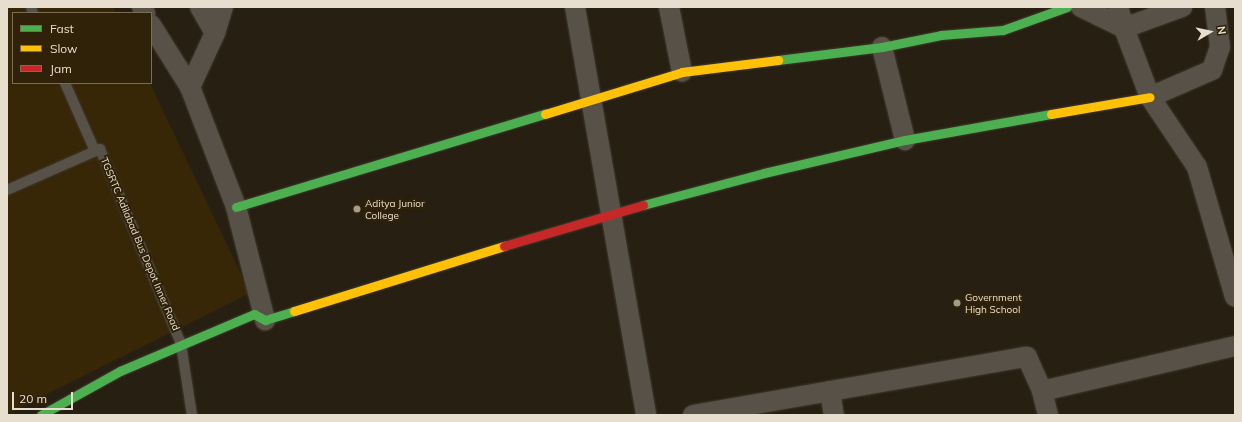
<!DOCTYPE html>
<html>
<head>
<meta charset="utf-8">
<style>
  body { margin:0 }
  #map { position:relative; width:1242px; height:422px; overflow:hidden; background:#271f11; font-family:Mulish,sans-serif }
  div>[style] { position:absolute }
  .built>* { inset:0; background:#372707 }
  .roads { filter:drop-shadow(0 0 1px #3f392f) drop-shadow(0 0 1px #3f392f) }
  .lane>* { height:10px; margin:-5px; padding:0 5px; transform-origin:5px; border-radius:5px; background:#585147 }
  .street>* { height:20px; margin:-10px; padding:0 10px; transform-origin:10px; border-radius:10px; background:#585147 }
  .fast>* { height:9px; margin:-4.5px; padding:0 4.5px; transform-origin:4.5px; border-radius:4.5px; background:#4caf50 }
  .slow>* { height:9px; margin:-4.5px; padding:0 4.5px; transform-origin:4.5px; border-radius:4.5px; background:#ffc107 }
  .jam>* { height:9px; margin:-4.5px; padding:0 4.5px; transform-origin:4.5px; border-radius:4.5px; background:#c62828 }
  .dots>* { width:11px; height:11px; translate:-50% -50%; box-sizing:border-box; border:2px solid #302208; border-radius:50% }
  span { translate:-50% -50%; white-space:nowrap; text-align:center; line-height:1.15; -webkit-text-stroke:4px #302208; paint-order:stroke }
  .poi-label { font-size:10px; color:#e8decf }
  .left { translate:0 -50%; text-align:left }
  .street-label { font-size:10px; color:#e8decf }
  .frame { position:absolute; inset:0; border:8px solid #e8decf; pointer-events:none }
  .legend { position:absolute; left:12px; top:12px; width:140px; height:72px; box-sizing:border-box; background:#302208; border:1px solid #7a6d58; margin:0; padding:5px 7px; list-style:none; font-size:12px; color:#e8decf }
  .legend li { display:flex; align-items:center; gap:8px; height:20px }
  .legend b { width:20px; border:1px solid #7a6d58 }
  .north { position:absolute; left:1190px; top:12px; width:40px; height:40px; -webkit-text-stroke:3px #302208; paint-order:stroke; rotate:81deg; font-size:11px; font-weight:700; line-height:16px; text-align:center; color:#e8decf }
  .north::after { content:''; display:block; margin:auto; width:14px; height:18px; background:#e8decf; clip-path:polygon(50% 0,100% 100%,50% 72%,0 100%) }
  .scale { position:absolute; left:12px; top:392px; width:61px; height:18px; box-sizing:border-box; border:2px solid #e8decf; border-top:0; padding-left:5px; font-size:12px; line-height:14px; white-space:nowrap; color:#e8decf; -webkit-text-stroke:3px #302208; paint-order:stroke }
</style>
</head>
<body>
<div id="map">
  <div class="built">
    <div style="clip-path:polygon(7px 7px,113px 7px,116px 13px,13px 13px,13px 83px,150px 83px,250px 293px,7px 414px)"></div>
  </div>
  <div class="roads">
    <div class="lane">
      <div style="left:31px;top:7px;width:6px;rotate:72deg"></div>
      <div style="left:65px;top:83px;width:74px;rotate:66.2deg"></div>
      <div style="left:7px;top:190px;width:102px;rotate:-23.8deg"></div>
      <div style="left:100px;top:149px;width:211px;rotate:67.4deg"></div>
      <div style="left:181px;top:344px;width:72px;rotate:81.2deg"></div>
    </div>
    <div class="street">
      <div style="left:142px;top:7px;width:7px;rotate:63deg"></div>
      <div style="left:200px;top:7px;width:30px;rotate:60deg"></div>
      <div style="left:223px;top:7px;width:27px;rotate:107deg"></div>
      <div style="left:215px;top:33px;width:60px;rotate:114.8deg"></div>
      <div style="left:190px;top:87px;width:129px;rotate:69deg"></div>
      <div style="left:236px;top:207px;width:117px;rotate:75.6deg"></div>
      <div style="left:575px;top:7px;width:414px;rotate:80.1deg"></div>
      <div style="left:669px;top:7px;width:66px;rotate:78.7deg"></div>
      <div style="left:1081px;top:7px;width:48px;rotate:26deg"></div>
      <div style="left:1124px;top:28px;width:62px;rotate:-19.9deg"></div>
      <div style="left:1118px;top:7px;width:22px;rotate:74deg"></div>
      <div style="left:1124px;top:28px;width:74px;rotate:69.4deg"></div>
      <div style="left:1150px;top:97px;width:84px;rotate:56.1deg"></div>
      <div style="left:1197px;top:167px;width:135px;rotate:73.7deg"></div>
      <div style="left:151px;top:25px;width:73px;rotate:57.8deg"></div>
      <div style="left:882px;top:47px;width:96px;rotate:76.1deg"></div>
      <div style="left:1150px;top:97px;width:68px;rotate:-23.5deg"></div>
      <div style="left:1212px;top:70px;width:24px;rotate:-71deg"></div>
      <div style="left:1220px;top:47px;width:40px;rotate:-97.1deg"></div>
      <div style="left:830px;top:391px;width:24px;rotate:81deg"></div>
      <div style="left:1042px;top:391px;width:25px;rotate:76deg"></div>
      <div style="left:693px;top:415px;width:339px;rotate:-9.9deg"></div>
      <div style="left:1027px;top:357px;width:37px;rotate:66deg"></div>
      <div style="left:1042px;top:391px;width:198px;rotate:-13.1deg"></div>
    </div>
    <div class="fast">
      <div style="left:778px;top:60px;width:105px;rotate:-7.1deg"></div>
      <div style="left:882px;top:47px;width:60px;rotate:-11.5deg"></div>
      <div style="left:941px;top:35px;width:62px;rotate:-4.6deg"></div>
      <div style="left:1003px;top:30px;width:68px;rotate:-19.8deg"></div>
      <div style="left:643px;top:205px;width:125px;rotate:-14.8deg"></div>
      <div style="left:764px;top:173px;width:145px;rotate:-13.2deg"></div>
      <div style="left:905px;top:140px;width:148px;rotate:-10.1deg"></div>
      <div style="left:236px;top:207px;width:323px;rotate:-16.8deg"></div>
      <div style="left:41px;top:415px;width:90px;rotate:-29.1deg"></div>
      <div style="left:120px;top:371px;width:146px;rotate:-23deg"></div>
      <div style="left:254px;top:314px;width:13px;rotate:29deg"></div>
      <div style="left:265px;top:320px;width:30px;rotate:-17deg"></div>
    </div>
    <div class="slow">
      <div style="left:545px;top:114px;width:143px;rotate:-17deg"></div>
      <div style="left:682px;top:72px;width:97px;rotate:-7.1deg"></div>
      <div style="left:1051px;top:114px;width:100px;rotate:-9.7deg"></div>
      <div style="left:294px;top:311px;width:220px;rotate:-17.2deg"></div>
    </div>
    <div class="jam">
      <div style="left:504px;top:246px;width:145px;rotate:-16.4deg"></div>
    </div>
  </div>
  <div class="dots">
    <div style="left:357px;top:209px;background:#a49b8c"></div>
    <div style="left:957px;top:303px;background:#a49b8c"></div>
  </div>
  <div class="poi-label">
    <span class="left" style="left:365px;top:209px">Aditya Junior<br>College</span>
    <span class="left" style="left:965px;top:303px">Government<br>High School</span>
  </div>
  <div class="street-label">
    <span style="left:140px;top:244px;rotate:67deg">TGSRTC Adilabad Bus Depot Inner Road</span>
  </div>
  <div class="frame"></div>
  <ul class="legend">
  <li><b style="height:5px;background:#4caf50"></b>Fast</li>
  <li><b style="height:5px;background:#ffc107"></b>Slow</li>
  <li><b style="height:5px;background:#c62828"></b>Jam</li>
  </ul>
  <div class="north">N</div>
  <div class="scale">20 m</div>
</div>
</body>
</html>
